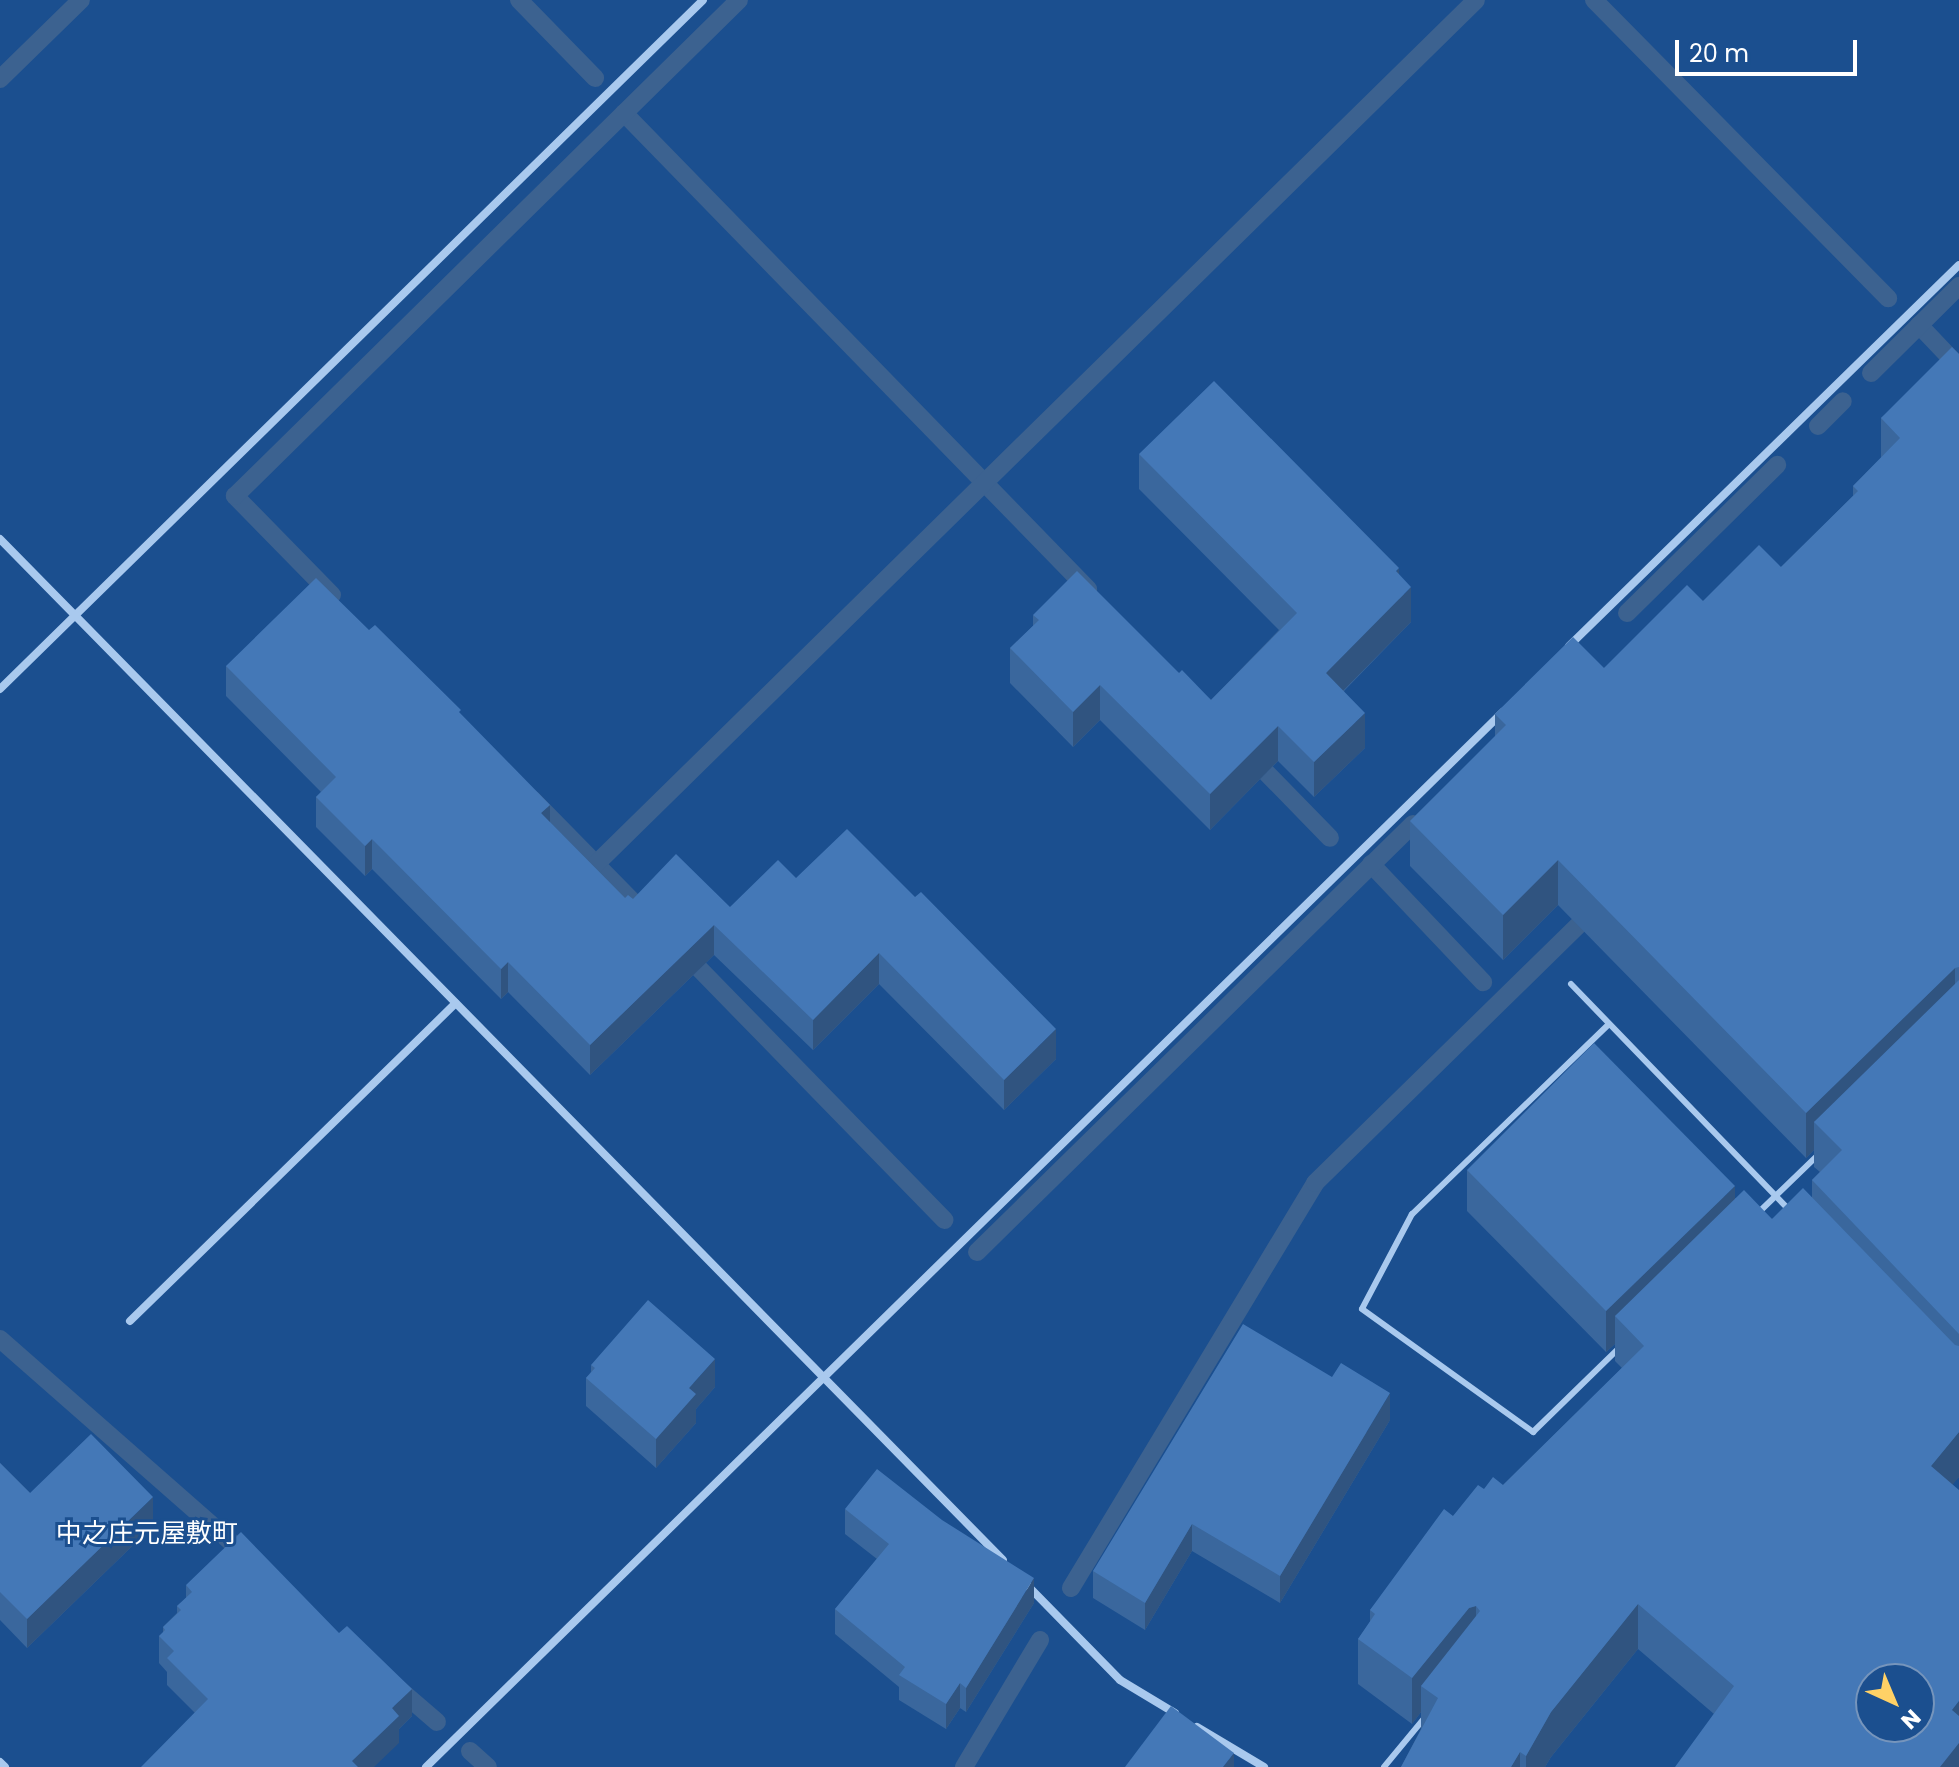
<!DOCTYPE html>
<html>
<head>
<meta charset="utf-8">
<style>
  body { margin:0 }
  #map { position:relative; width:1959px; height:1767px; overflow:hidden; background:#1b4f8f; font-family:Poppins,"Noto Sans JP",sans-serif }
  div>[style] { position:absolute }
  .stream>* { height:18px; margin:-9px; padding:0 9px; transform-origin:9px; border-radius:9px; background:#3c6290 }
  .lane>* { height:6px; margin:-3px; padding:0 3px; transform-origin:3px; border-radius:3px; background:#a9c9ee }
  .street>* { height:8px; margin:-4px; padding:0 4px; transform-origin:4px; border-radius:4px; background:#a9c9ee }
  .wall>* { inset:0; background:#3a679d }
  .shaded-wall>* { inset:0; background:#305480 }
  .building>* { inset:0; background:#4478b7 }
  span { translate:-50% -50%; white-space:nowrap; text-align:center; line-height:1.15; -webkit-text-stroke:6px #1b4f8f; paint-order:stroke }
  .quarter-label { font-size:26px; color:#fff }
  .north { position:absolute; left:1855px; top:1663px; width:80px; height:80px; box-sizing:border-box; background:#1b4f8f; border:2px solid #7695bc; border-radius:50%; rotate:136deg; font-size:22px; font-weight:700; line-height:32px; text-align:center; color:#fff }
  .north::after { content:''; display:block; margin:auto; width:28px; height:36px; background:#ffd166; clip-path:polygon(50% 0,100% 100%,50% 72%,0 100%) }
  .scale { position:absolute; left:1675px; top:40px; width:182px; height:36px; box-sizing:border-box; border:4px solid #fff; border-top:0; padding-left:10px; font-size:24px; line-height:28px; white-space:nowrap; color:#fff; -webkit-text-stroke:6px #1b4f8f; paint-order:stroke }
</style>
</head>
<body>
<div id="map">
  <div class="stream">
    <div style="left:519px;top:0;width:109px;rotate:45.7deg"></div>
    <div style="left:1594px;top:0;width:419px;rotate:45.4deg"></div>
    <div style="left:0;top:79px;width:113px;rotate:-44.3deg"></div>
    <div style="left:624px;top:113px;width:665px;rotate:45.73deg"></div>
    <div style="left:1919px;top:325px;width:58px;rotate:46.4deg"></div>
    <div style="left:1871px;top:373px;width:124px;rotate:-44.7deg"></div>
    <div style="left:1818px;top:426px;width:35px;rotate:-45deg"></div>
    <div style="left:332px;top:595px;width:139px;rotate:-134.4deg"></div>
    <div style="left:235px;top:496px;width:707px;rotate:-44.54deg"></div>
    <div style="left:1627px;top:613px;width:211px;rotate:-44.6deg"></div>
    <div style="left:1251px;top:757px;width:113px;rotate:45.7deg"></div>
    <div style="left:532px;top:799px;width:158px;rotate:45.5deg"></div>
    <div style="left:596px;top:864px;width:1233px;rotate:-44.47deg"></div>
    <div style="left:1371px;top:864px;width:163px;rotate:46.5deg"></div>
    <div style="left:684px;top:953px;width:373px;rotate:45.7deg"></div>
    <div style="left:977px;top:1252px;width:611px;rotate:-44.47deg"></div>
    <div style="left:0;top:1339px;width:329px;rotate:41.3deg"></div>
    <div style="left:1071px;top:1588px;width:473px;rotate:-58.9deg"></div>
    <div style="left:1315px;top:1183px;width:390px;rotate:-44.4deg"></div>
    <div style="left:393px;top:1684px;width:58px;rotate:40.8deg"></div>
    <div style="left:470px;top:1751px;width:24px;rotate:42deg"></div>
    <div style="left:964px;top:1767px;width:148px;rotate:-59.1deg"></div>
  </div>
  <div class="lane">
    <div style="left:1571px;top:984px;width:315px;rotate:46deg"></div>
    <div style="left:1609px;top:1024px;width:274px;rotate:136deg"></div>
    <div style="left:1412px;top:1214px;width:107px;rotate:117.8deg"></div>
    <div style="left:1362px;top:1309px;width:211px;rotate:35.7deg"></div>
    <div style="left:1533px;top:1432px;width:119px;rotate:-44.3deg"></div>
    <div style="left:1758px;top:1213px;width:85px;rotate:-44deg"></div>
    <div style="left:1384px;top:1767px;width:66px;rotate:-50.5deg"></div>
  </div>
  <div class="street">
    <div style="left:0;top:539px;width:1431px;rotate:45.51deg"></div>
    <div style="left:1569px;top:646px;width:545px;rotate:-44.33deg"></div>
    <div style="left:0;top:689px;width:984px;rotate:-44.42deg"></div>
    <div style="left:130px;top:1321px;width:455px;rotate:-44.3deg"></div>
    <div style="left:1029px;top:1587px;width:130px;rotate:45.6deg"></div>
    <div style="left:1120px;top:1680px;width:64px;rotate:31deg"></div>
    <div style="left:1197px;top:1727px;width:78px;rotate:30.8deg"></div>
    <div style="left:0;top:1762px;width:7px;rotate:45deg"></div>
    <div style="left:426px;top:1767px;width:1508px;rotate:-44.41deg"></div>
  </div>
  <div class="wall">
    <div style="clip-path:polygon(1959px 354px,1959px 1477px,1714px 1714px,1638px 1649px,1551px 1757px,1545px 1767px,1401px 1767px,1421px 1729px,1421px 1712px,1412px 1724px,1358px 1684px,1358px 1639px,1370px 1622px,1370px 1610px,1453px 1516px,1484px 1489px,1503px 1485px,1622px 1368px,1615px 1361px,1615px 1344px,1606px 1352px,1467px 1211px,1467px 1170px,1735px 1198px,1772px 1219px,1812px 1197px,1812px 1180px,1820px 1172px,1814px 1167px,1814px 1150px,1806px 1158px,1558px 905px,1503px 960px,1410px 866px,1410px 821px,1495px 737px,1495px 714px,1604px 668px,1703px 601px,1781px 567px,1853px 496px,1853px 486px,1881px 458px,1881px 418px)"></div>
    <div style="clip-path:polygon(1139px 454px,1399px 575px,1411px 622px,1344px 691px,1365px 748px,1314px 797px,1278px 761px,1210px 830px,1100px 720px,1073px 747px,1010px 683px,1010px 648px,1033px 626px,1033px 615px,1179px 673px,1211px 700px,1279px 630px,1139px 489px)"></div>
    <div style="clip-path:polygon(369px 630px,461px 715px,550px 822px,625px 898px,730px 907px,796px 878px,1056px 1059px,1004px 1110px,879px 984px,813px 1050px,714px 955px,590px 1075px,508px 992px,501px 999px,372px 869px,365px 876px,316px 827px,316px 797px,321px 792px,226px 696px,226px 666px)"></div>
    <div style="clip-path:polygon(591px 1365px,715px 1387px,696px 1409px,696px 1423px,656px 1468px,586px 1406px,586px 1378px,591px 1372px)"></div>
    <div style="clip-path:polygon(1390px 1420px,1280px 1603px,1192px 1551px,1145px 1630px,1093px 1598px,1093px 1571px)"></div>
    <div style="clip-path:polygon(0 1463px,30px 1493px,153px 1526px,27px 1648px,0 1620px)"></div>
    <div style="clip-path:polygon(845px 1509px,1034px 1603px,966px 1712px,960px 1708px,946px 1729px,899px 1700px,899px 1687px,835px 1634px,835px 1609px,877px 1559px,845px 1534px)"></div>
    <div style="clip-path:polygon(186px 1585px,412px 1716px,399px 1729px,399px 1743px,195px 1713px,167px 1685px,167px 1672px,159px 1663px,159px 1636px,163px 1633px,163px 1627px,177px 1613px,177px 1606px,186px 1598px)"></div>
  </div>
  <div class="shaded-wall">
    <div style="clip-path:polygon(1399px 568px,1399px 599px,1411px 587px,1411px 622px,1326px 708px,1326px 673px)"></div>
    <div style="clip-path:polygon(1100px 685px,1100px 720px,1073px 747px,1073px 712px)"></div>
    <div style="clip-path:polygon(1365px 713px,1365px 748px,1314px 797px,1314px 762px)"></div>
    <div style="clip-path:polygon(1278px 726px,1278px 761px,1210px 830px,1210px 794px)"></div>
    <div style="clip-path:polygon(550px 805px,550px 835px,541px 813px)"></div>
    <div style="clip-path:polygon(372px 839px,372px 869px,365px 876px,365px 846px)"></div>
    <div style="clip-path:polygon(1558px 860px,1558px 905px,1503px 960px,1503px 915px)"></div>
    <div style="clip-path:polygon(714px 925px,714px 955px,590px 1075px,590px 1045px)"></div>
    <div style="clip-path:polygon(879px 953px,879px 984px,813px 1050px,813px 1020px)"></div>
    <div style="clip-path:polygon(508px 962px,508px 992px,501px 999px,501px 969px)"></div>
    <div style="clip-path:polygon(1955px 968px,1955px 1013px,1814px 1122px,1814px 1150px,1806px 1158px,1806px 1113px)"></div>
    <div style="clip-path:polygon(1056px 1029px,1056px 1059px,1004px 1110px,1004px 1080px)"></div>
    <div style="clip-path:polygon(1735px 1186px,1735px 1227px,1615px 1316px,1615px 1344px,1606px 1352px,1606px 1311px)"></div>
    <div style="clip-path:polygon(715px 1359px,715px 1387px,696px 1409px,696px 1423px,656px 1468px,656px 1439px,689px 1388px)"></div>
    <div style="clip-path:polygon(1390px 1393px,1390px 1420px,1280px 1603px,1280px 1576px)"></div>
    <div style="clip-path:polygon(1959px 1432px,1959px 1477px,1931px 1511px,1931px 1466px)"></div>
    <div style="clip-path:polygon(153px 1497px,153px 1526px,27px 1648px,27px 1619px)"></div>
    <div style="clip-path:polygon(1192px 1524px,1192px 1551px,1145px 1630px,1145px 1603px)"></div>
    <div style="clip-path:polygon(1034px 1578px,1034px 1603px,966px 1712px,966px 1688px)"></div>
    <div style="clip-path:polygon(1638px 1604px,1638px 1649px,1551px 1757px,1545px 1767px,1526px 1767px,1526px 1756px,1551px 1712px)"></div>
    <div style="clip-path:polygon(1476px 1606px,1476px 1651px,1421px 1686px,1421px 1712px,1412px 1724px,1412px 1678px,1469px 1608px)"></div>
    <div style="clip-path:polygon(960px 1683px,960px 1708px,946px 1729px,946px 1704px)"></div>
    <div style="clip-path:polygon(412px 1689px,412px 1716px,399px 1729px,399px 1743px,374px 1767px,352px 1767px,352px 1761px,392px 1708px)"></div>
    <div style="clip-path:polygon(1959px 1701px,1959px 1767px,1940px 1767px,1952px 1710px)"></div>
    <div style="clip-path:polygon(1520px 1752px,1520px 1767px,1511px 1767px)"></div>
    <div style="clip-path:polygon(1234px 1753px,1234px 1767px,1223px 1767px)"></div>
  </div>
  <div class="building">
    <div style="clip-path:polygon(1952px 347px,1959px 354px,1959px 967px,1955px 968px,1806px 1113px,1558px 860px,1503px 915px,1410px 821px,1506px 725px,1495px 714px,1573px 637px,1604px 668px,1687px 585px,1703px 601px,1759px 545px,1781px 567px,1858px 491px,1853px 486px,1900px 438px,1881px 418px)"></div>
    <div style="clip-path:polygon(1214px 381px,1399px 568px,1396px 571px,1411px 587px,1326px 673px,1365px 713px,1314px 762px,1278px 726px,1210px 794px,1100px 685px,1073px 712px,1010px 648px,1039px 620px,1033px 615px,1077px 571px,1179px 673px,1182px 670px,1211px 700px,1297px 613px,1139px 454px)"></div>
    <div style="clip-path:polygon(316px 578px,369px 630px,375px 625px,461px 710px,459px 712px,550px 805px,541px 813px,625px 898px,628px 895px,633px 899px,676px 854px,730px 907px,778px 860px,796px 878px,847px 829px,915px 897px,921px 892px,1056px 1029px,1004px 1080px,879px 953px,813px 1020px,714px 925px,590px 1045px,508px 962px,501px 969px,372px 839px,365px 846px,316px 797px,336px 777px,226px 666px)"></div>
    <div style="clip-path:polygon(1959px 980px,1959px 1334px,1812px 1180px,1842px 1150px,1814px 1122px)"></div>
    <div style="clip-path:polygon(1594px 1043px,1735px 1186px,1606px 1311px,1467px 1170px)"></div>
    <div style="clip-path:polygon(evenodd,1803px 1188px,1955px 1345px,1959px 1346px,1959px 1432px,1931px 1466px,1959px 1490px,1959px 1701px,1952px 1710px,1959px 1716px,1959px 1743px,1940px 1767px,1675px 1767px,1734px 1686px,1638px 1604px,1551px 1712px,1526px 1756px,1520px 1752px,1511px 1767px,1401px 1767px,1438px 1698px,1421px 1686px,1480px 1611px,1476px 1606px,1469px 1608px,1412px 1678px,1358px 1639px,1375px 1614px,1370px 1610px,1444px 1509px,1453px 1516px,1478px 1485px,1484px 1489px,1493px 1477px,1503px 1485px,1644px 1346px,1615px 1316px,1744px 1190px,1772px 1219px,1803px 1188px,1871px 1679px,1919px 1679px,1919px 1727px,1871px 1727px,1871px 1679px)"></div>
    <div style="clip-path:polygon(648px 1300px,715px 1359px,689px 1388px,696px 1394px,656px 1439px,586px 1378px,595px 1368px,591px 1365px)"></div>
    <div style="clip-path:polygon(1243px 1324px,1332px 1377px,1341px 1363px,1390px 1393px,1280px 1576px,1192px 1524px,1145px 1603px,1093px 1571px)"></div>
    <div style="clip-path:polygon(91px 1434px,153px 1497px,27px 1619px,0 1592px,0 1463px,30px 1493px)"></div>
    <div style="clip-path:polygon(877px 1469px,942px 1520px,1034px 1578px,966px 1688px,960px 1683px,946px 1704px,899px 1675px,905px 1667px,835px 1609px,889px 1544px,845px 1509px)"></div>
    <div style="clip-path:polygon(241px 1532px,339px 1633px,347px 1626px,412px 1689px,392px 1708px,399px 1716px,352px 1761px,358px 1767px,141px 1767px,208px 1699px,167px 1658px,174px 1651px,159px 1636px,165px 1630px,163px 1627px,181px 1610px,177px 1606px,192px 1592px,186px 1585px)"></div>
    <div style="clip-path:polygon(1171px 1706px,1234px 1753px,1223px 1767px,1125px 1767px)"></div>
  </div>
  <div class="quarter-label">
    <span style="left:147px;top:1534px">中之庄元屋敷町</span>
  </div>
  <div class="north">N</div>
  <div class="scale">20 m</div>
</div>
</body>
</html>
